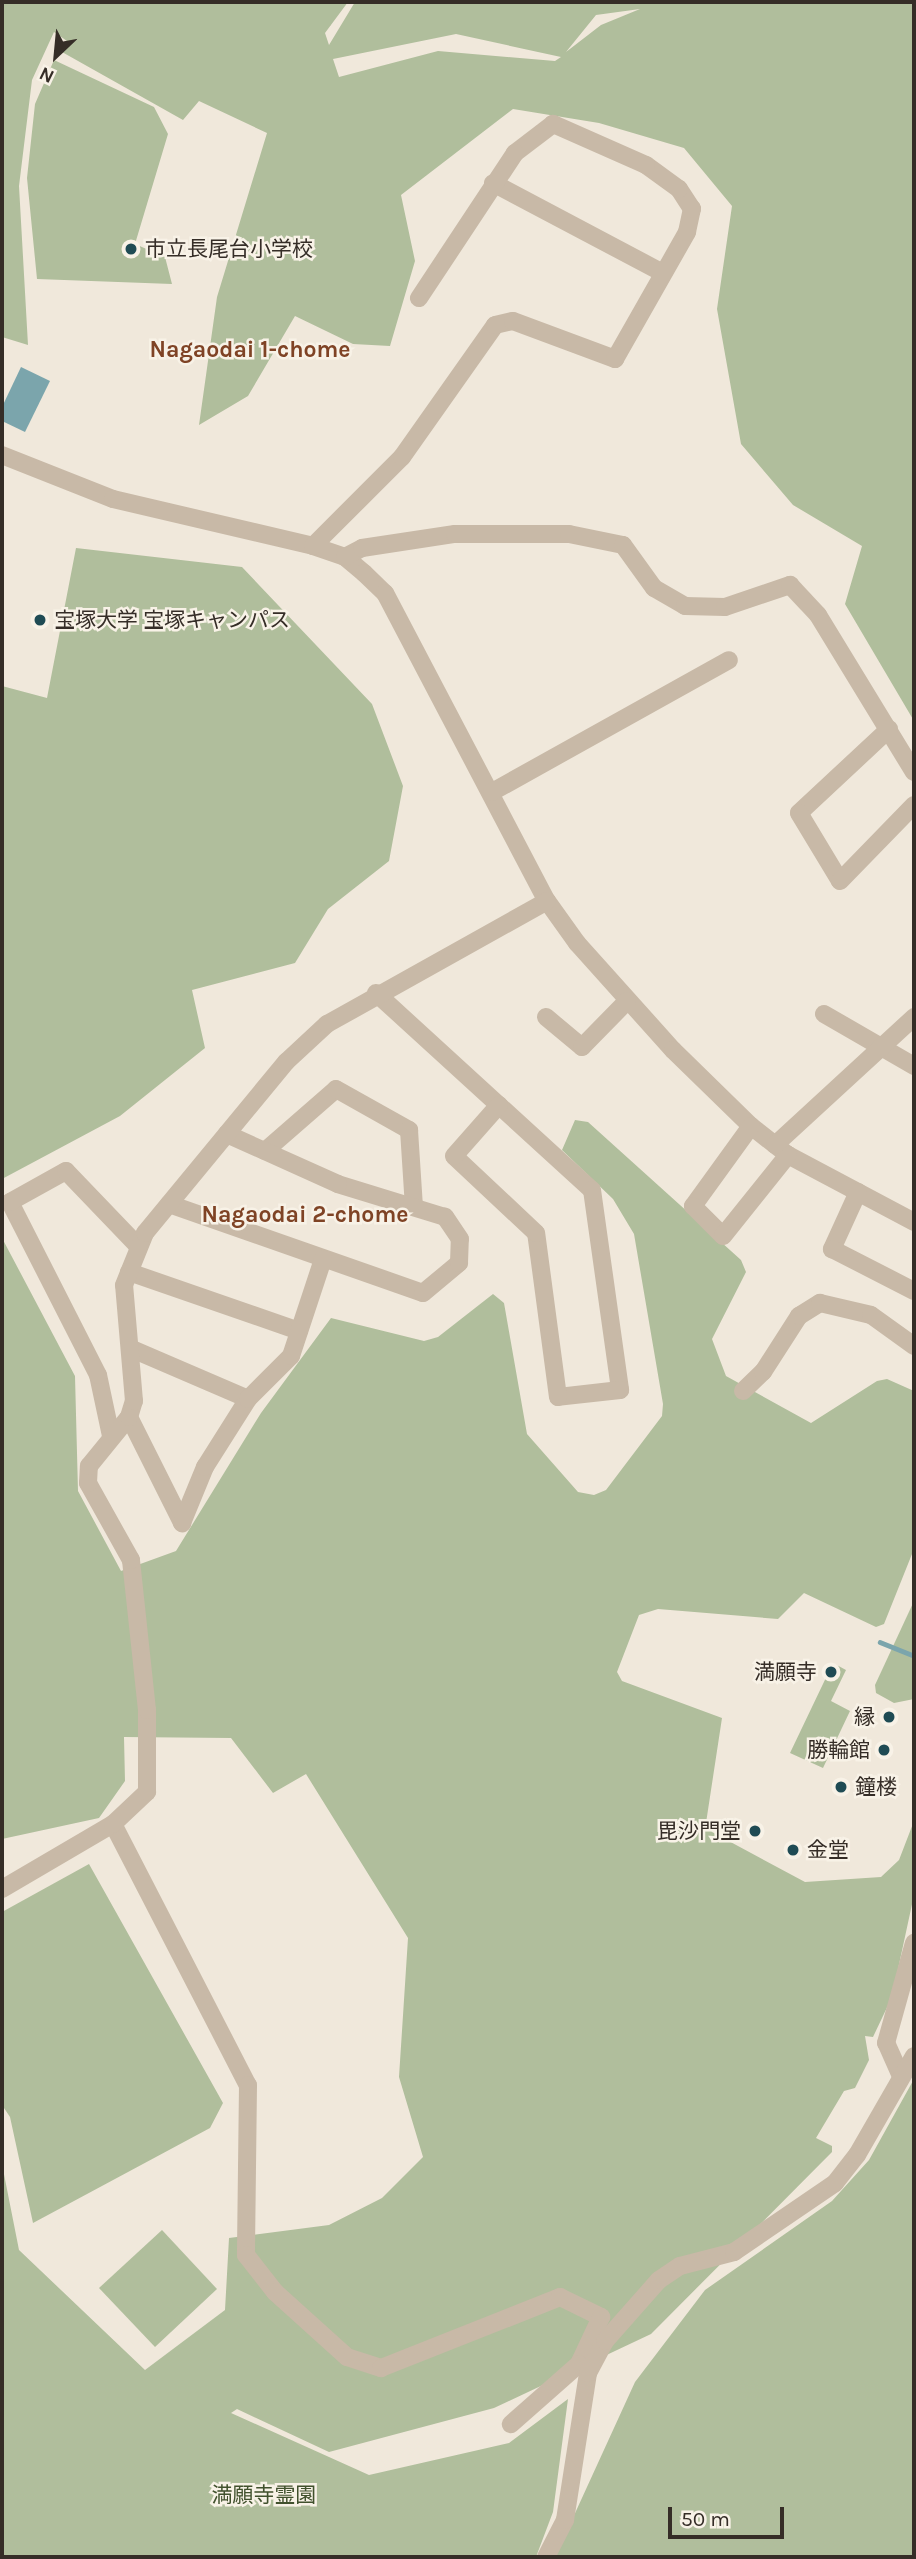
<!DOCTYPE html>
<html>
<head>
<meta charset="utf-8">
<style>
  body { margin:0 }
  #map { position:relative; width:916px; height:2559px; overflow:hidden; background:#f0e8db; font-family:Karla,"Noto Sans JP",sans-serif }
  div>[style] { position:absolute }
  .green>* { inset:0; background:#b0be9c }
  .water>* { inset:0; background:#7ba5ac }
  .stream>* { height:4.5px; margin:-2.25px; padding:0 2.25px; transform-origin:2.25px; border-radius:2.25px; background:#7ba5ac }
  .minor>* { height:18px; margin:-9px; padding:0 9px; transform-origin:9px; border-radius:9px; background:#c8b9a7 }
  .dots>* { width:19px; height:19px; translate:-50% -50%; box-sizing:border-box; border:4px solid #f8f2e7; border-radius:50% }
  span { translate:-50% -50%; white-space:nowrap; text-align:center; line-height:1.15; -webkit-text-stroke:5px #f8f2e7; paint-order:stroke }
  .poi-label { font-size:21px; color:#352d27 }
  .left { translate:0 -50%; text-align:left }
  .right { translate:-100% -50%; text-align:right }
  .park-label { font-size:21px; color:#41512d }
  .neighbourhood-label { font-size:23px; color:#7f4325; font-weight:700 }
  .frame { position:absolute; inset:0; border:4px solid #352d27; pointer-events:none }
  .north { position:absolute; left:21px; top:21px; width:70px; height:70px; -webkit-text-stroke:5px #f8f2e7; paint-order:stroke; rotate:206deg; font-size:19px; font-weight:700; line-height:28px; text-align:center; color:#352d27 }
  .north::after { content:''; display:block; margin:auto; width:24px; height:32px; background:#352d27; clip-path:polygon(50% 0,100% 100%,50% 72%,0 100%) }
  .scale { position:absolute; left:668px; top:2507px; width:116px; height:32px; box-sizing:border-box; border:4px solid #352d27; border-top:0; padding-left:9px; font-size:21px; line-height:24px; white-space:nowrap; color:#352d27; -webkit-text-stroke:5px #f8f2e7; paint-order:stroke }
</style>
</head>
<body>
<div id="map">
  <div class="green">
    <div style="clip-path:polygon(evenodd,2px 2px,348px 2px,325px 33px,329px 45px,355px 2px,914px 2px,914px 721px,845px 604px,862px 546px,793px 505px,741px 444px,717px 309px,732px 206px,684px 148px,599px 123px,513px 109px,401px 195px,415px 261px,390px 346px,353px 344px,295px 316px,248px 396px,199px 425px,217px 297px,267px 133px,199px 101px,183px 120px,62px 52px,67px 41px,54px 32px,32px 80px,19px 186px,28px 345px,2px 337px,2px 2px,640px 9px,601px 25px,566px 52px,596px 15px,640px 9px,2px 2px,456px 34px,561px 57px,555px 61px,438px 51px,339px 77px,333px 59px,456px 34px)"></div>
    <div style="clip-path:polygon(54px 60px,154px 107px,168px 134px,135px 244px,165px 257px,172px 284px,37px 279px,27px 178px,35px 104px)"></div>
    <div style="clip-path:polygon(76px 548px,242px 567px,372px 704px,403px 786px,389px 861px,328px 909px,295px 963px,192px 990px,205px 1048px,120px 1116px,2px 1179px,2px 686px,47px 698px)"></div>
    <div style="clip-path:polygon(575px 1120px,588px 1122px,741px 1260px,746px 1272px,712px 1339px,726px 1376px,811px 1423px,877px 1381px,887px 1379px,914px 1391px,914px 1549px,884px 1624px,876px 1627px,804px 1593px,778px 1619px,658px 1609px,639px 1615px,617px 1672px,622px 1681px,722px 1718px,706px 1823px,712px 1832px,805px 1882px,881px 1877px,899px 1860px,914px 1821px,914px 1895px,892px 1997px,873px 2037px,865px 2036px,869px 2060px,855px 2088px,844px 2091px,816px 2138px,832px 2146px,832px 2152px,651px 2334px,494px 2408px,329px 2452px,237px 2409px,231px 2413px,369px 2475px,509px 2443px,568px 2399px,553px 2512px,536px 2557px,2px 2557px,2px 2164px,19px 2250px,145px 2370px,225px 2310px,229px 2238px,329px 2225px,382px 2198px,423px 2157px,399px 2077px,408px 1938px,306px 1774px,273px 1793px,231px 1738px,124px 1737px,125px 1781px,99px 1818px,2px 1839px,2px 1238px,75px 1376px,78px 1491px,121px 1571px,176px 1551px,261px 1413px,331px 1318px,424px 1341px,438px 1337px,493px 1294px,504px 1303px,527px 1434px,578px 1492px,594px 1495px,606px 1490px,662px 1416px,663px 1404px,634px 1234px,613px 1199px,562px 1150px)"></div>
    <div style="clip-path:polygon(914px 1601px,914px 1699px,894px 1703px,876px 1693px,875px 1685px)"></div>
    <div style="clip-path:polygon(833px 1663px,846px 1670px,831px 1701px,850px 1711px,823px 1768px,790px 1753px)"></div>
    <div style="clip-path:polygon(89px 1864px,223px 2103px,210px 2128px,33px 2223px,10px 2117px,2px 2105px,2px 1912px)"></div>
    <div style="clip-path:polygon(914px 2079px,914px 2557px,555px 2557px,635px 2382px,705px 2290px,832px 2201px,869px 2160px)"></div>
    <div style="clip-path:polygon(162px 2230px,217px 2289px,155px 2347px,99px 2288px)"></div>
  </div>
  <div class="water">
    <div style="clip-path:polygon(21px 367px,50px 381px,25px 432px,2px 421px,2px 407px)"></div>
  </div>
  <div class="stream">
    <div style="left:880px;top:1642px;width:37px;rotate:22deg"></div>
  </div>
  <div class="minor">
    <div style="left:493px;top:183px;width:192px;rotate:27.9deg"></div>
    <div style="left:2px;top:455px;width:119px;rotate:21.6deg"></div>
    <div style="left:113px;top:499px;width:205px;rotate:13.2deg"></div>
    <div style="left:313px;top:546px;width:34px;rotate:19deg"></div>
    <div style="left:345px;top:557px;width:25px;rotate:40deg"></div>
    <div style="left:364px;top:573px;width:29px;rotate:44deg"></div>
    <div style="left:385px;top:593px;width:348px;rotate:62.3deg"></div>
    <div style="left:547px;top:901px;width:52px;rotate:54.5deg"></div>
    <div style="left:577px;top:943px;width:144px;rotate:48.1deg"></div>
    <div style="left:673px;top:1050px;width:109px;rotate:44.3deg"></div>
    <div style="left:751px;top:1126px;width:47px;rotate:38.1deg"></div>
    <div style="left:788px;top:1155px;width:143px;rotate:28deg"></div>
    <div style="left:313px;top:546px;width:126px;rotate:-45deg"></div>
    <div style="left:402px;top:457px;width:161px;rotate:-54.8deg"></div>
    <div style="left:495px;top:325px;width:18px;rotate:-13deg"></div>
    <div style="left:513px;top:321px;width:109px;rotate:20.4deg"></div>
    <div style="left:615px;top:359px;width:146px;rotate:-60.4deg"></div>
    <div style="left:687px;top:232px;width:24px;rotate:-78deg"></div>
    <div style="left:692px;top:209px;width:24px;rotate:-123deg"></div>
    <div style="left:679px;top:189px;width:41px;rotate:-144deg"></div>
    <div style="left:646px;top:165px;width:102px;rotate:-156.2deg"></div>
    <div style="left:553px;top:124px;width:48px;rotate:142.7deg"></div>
    <div style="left:515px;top:153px;width:174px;rotate:123.5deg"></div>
    <div style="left:345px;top:557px;width:19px;rotate:-28deg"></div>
    <div style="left:362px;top:548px;width:94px;rotate:-8.6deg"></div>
    <div style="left:455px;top:534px;width:114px"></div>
    <div style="left:569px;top:534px;width:55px;rotate:11.5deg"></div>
    <div style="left:623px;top:545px;width:53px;rotate:54.2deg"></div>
    <div style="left:654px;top:588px;width:36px;rotate:30deg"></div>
    <div style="left:685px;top:606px;width:40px;rotate:1.4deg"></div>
    <div style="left:725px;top:607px;width:69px;rotate:-18.7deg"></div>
    <div style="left:790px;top:585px;width:41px;rotate:47deg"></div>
    <div style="left:818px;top:615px;width:184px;rotate:58.6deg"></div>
    <div style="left:889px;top:729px;width:123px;rotate:137deg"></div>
    <div style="left:799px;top:813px;width:79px;rotate:58.9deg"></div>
    <div style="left:840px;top:881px;width:106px;rotate:-45.8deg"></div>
    <div style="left:492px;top:792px;width:271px;rotate:-29.1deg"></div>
    <div style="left:376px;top:993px;width:292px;rotate:42.4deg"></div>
    <div style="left:592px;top:1190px;width:202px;rotate:82deg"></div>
    <div style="left:620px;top:1390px;width:62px;rotate:173.6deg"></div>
    <div style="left:558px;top:1397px;width:165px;rotate:-97.6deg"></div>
    <div style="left:536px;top:1233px;width:112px;rotate:-136.8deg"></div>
    <div style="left:454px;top:1156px;width:68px;rotate:-48.6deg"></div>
    <div style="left:824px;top:1014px;width:104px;rotate:30deg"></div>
    <div style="left:546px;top:1017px;width:47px;rotate:39.8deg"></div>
    <div style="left:582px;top:1047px;width:64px;rotate:-45.6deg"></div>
    <div style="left:751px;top:1126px;width:99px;rotate:125.9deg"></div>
    <div style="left:693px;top:1206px;width:42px;rotate:45deg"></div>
    <div style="left:723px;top:1236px;width:104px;rotate:-51.3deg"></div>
    <div style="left:775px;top:1145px;width:189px;rotate:-42.6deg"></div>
    <div style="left:265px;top:1151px;width:94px;rotate:-41.1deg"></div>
    <div style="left:336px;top:1089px;width:84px;rotate:29.3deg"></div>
    <div style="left:409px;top:1130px;width:77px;rotate:86.3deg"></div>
    <div style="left:858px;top:1192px;width:63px;rotate:114.5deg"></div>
    <div style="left:832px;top:1249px;width:92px;rotate:27.1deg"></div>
    <div style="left:169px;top:1204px;width:269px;rotate:19.3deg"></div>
    <div style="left:423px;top:1293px;width:47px;rotate:-39.8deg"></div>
    <div style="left:459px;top:1263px;width:24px;rotate:-88deg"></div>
    <div style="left:460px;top:1239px;width:27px;rotate:-124deg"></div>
    <div style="left:445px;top:1217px;width:112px;rotate:-162.9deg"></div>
    <div style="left:338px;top:1184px;width:122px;rotate:-155.8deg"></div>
    <div style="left:129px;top:1272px;width:180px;rotate:19.1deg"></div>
    <div style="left:132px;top:1349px;width:126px;rotate:23.3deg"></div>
    <div style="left:743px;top:1391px;width:28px;rotate:-44deg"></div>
    <div style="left:763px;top:1372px;width:67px;rotate:-57.3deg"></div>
    <div style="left:799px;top:1316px;width:25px;rotate:-32deg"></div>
    <div style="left:820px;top:1303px;width:52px;rotate:13.2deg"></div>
    <div style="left:871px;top:1315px;width:53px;rotate:35.8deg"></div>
    <div style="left:129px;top:1417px;width:119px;rotate:63.4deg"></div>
    <div style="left:182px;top:1523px;width:61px;rotate:-67.7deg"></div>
    <div style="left:205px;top:1467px;width:80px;rotate:-57.7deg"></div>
    <div style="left:248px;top:1399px;width:61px;rotate:-45deg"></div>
    <div style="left:291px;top:1356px;width:102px;rotate:-71.7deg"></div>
    <div style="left:111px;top:1436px;width:62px;rotate:-102deg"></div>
    <div style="left:98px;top:1375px;width:194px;rotate:-117deg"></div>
    <div style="left:10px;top:1202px;width:64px;rotate:-29deg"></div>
    <div style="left:66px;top:1171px;width:105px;rotate:46.2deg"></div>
    <div style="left:113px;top:1824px;width:294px;rotate:62.7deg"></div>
    <div style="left:248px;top:2085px;width:170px;rotate:90.7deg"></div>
    <div style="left:246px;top:2255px;width:47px;rotate:51.9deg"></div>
    <div style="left:275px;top:2292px;width:97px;rotate:42.1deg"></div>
    <div style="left:347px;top:2357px;width:36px;rotate:18deg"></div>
    <div style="left:381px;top:2368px;width:193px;rotate:-21.6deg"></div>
    <div style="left:560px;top:2297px;width:46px;rotate:26deg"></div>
    <div style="left:601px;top:2317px;width:52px;rotate:115.1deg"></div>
    <div style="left:579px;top:2364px;width:91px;rotate:138.6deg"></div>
    <div style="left:2px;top:1889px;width:129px;rotate:-30.4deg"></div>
    <div style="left:113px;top:1824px;width:47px;rotate:-43.3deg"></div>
    <div style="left:147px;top:1792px;width:82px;rotate:-90deg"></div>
    <div style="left:147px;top:1710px;width:151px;rotate:-96.1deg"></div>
    <div style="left:131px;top:1560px;width:88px;rotate:-119.2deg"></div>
    <div style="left:88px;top:1483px;width:17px;rotate:-87deg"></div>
    <div style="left:89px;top:1466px;width:63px;rotate:-50.8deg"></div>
    <div style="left:129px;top:1417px;width:17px;rotate:-73deg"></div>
    <div style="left:134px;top:1401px;width:116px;rotate:-94.9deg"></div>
    <div style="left:124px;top:1285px;width:56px;rotate:-68deg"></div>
    <div style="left:145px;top:1233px;width:222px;rotate:-50.5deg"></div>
    <div style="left:286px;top:1062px;width:56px;rotate:-42.8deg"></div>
    <div style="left:327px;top:1024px;width:252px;rotate:-29.2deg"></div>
    <div style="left:900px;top:2074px;width:34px;rotate:-114deg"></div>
    <div style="left:886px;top:2043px;width:104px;rotate:-74.4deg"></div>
    <div style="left:546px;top:2557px;width:42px;rotate:-62.8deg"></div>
    <div style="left:565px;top:2520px;width:149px;rotate:-81.1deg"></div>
    <div style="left:588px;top:2373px;width:36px;rotate:-62deg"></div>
    <div style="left:605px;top:2341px;width:81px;rotate:-48.5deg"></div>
    <div style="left:659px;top:2280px;width:25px;rotate:-34deg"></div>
    <div style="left:680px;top:2266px;width:56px;rotate:-14.5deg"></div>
    <div style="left:734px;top:2252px;width:122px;rotate:-34.3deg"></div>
    <div style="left:835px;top:2183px;width:36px;rotate:-52deg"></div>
    <div style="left:857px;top:2155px;width:114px;rotate:-60.1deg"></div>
  </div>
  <div class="dots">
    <div style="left:131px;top:249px;background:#1f4b54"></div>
    <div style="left:40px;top:620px;background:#1f4b54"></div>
    <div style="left:831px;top:1672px;background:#1f4b54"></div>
    <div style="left:889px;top:1717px;background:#1f4b54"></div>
    <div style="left:884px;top:1750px;background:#1f4b54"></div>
    <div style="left:841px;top:1787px;background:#1f4b54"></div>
    <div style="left:755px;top:1831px;background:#1f4b54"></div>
    <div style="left:793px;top:1850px;background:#1f4b54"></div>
  </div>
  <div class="poi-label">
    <span class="left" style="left:145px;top:249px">市立長尾台小学校</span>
    <span class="left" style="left:54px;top:620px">宝塚大学 宝塚キャンパス</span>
    <span class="right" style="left:817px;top:1672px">満願寺</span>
    <span class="right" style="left:875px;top:1717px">縁</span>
    <span class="right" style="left:870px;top:1750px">勝輪館</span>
    <span class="left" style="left:855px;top:1787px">鐘楼</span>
    <span class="right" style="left:741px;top:1831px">毘沙門堂</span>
    <span class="left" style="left:807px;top:1850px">金堂</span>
  </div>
  <div class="park-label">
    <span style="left:264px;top:2495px">満願寺霊園</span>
  </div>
  <div class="neighbourhood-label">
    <span style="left:250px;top:350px">Nagaodai 1-chome</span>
    <span style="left:305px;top:1215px">Nagaodai 2-chome</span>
  </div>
  <div class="frame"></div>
  <div class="north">N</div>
  <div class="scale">50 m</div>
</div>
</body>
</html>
